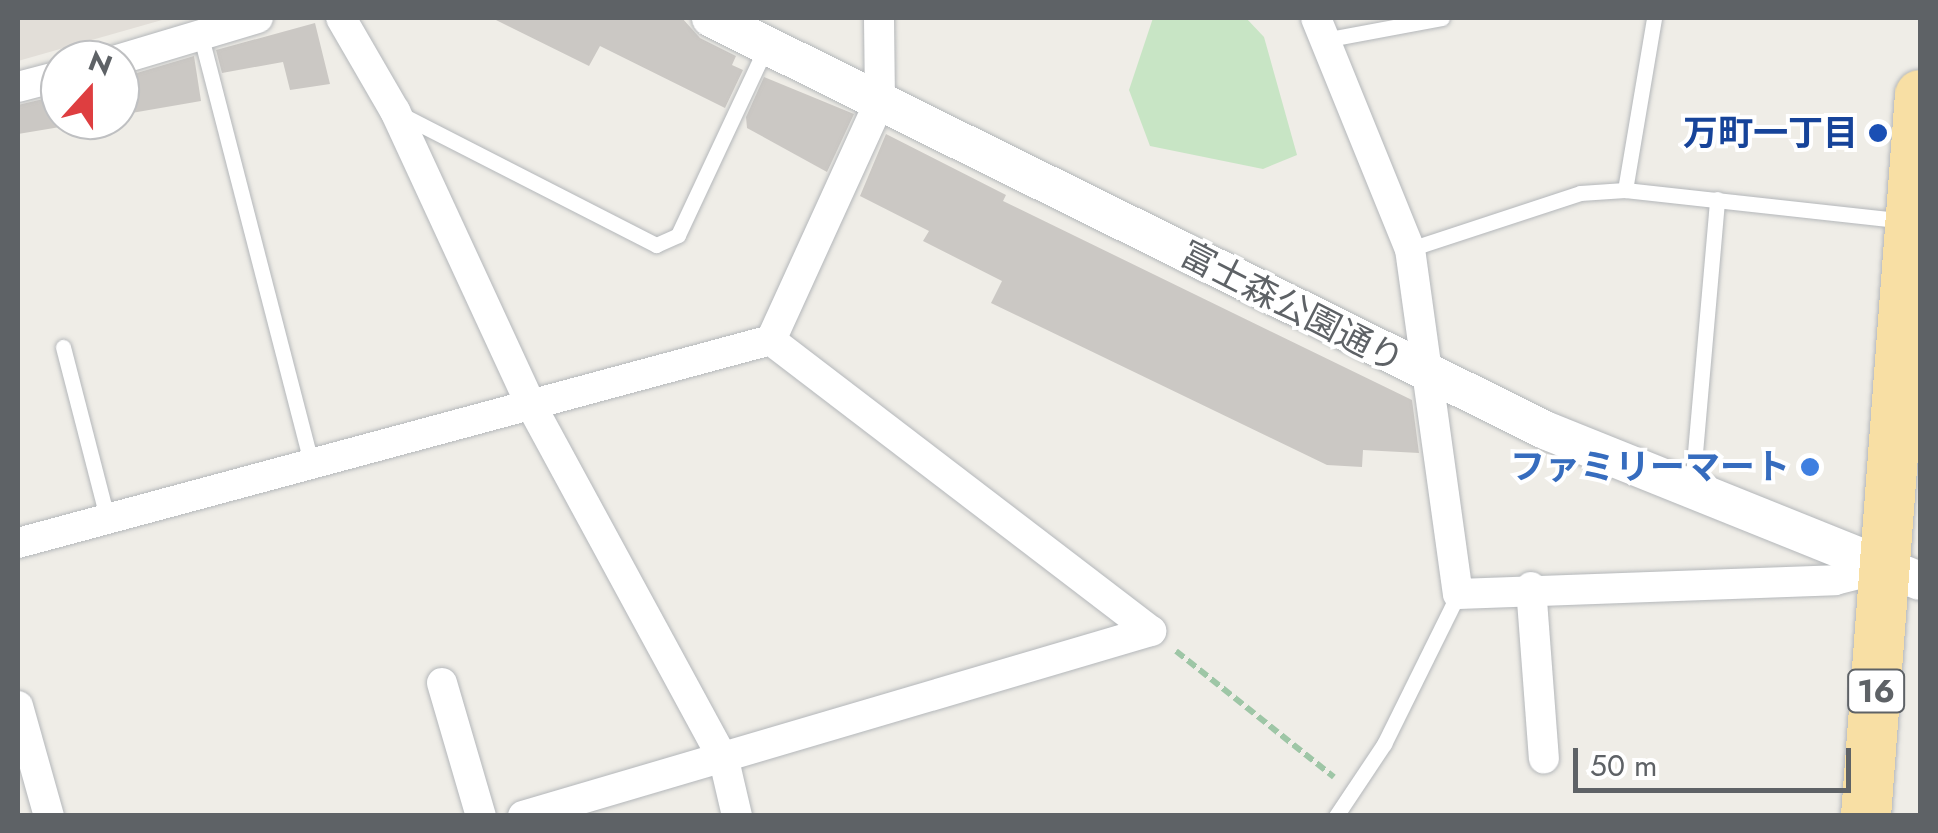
<!DOCTYPE html>
<html>
<head>
<meta charset="utf-8">
<style>
  body { margin:0 }
  #map { position:relative; width:1938px; height:833px; overflow:hidden; background:#efede7; font-family:Jost,"Noto Sans JP",sans-serif }
  div>[style] { position:absolute }
  .education>* { inset:0; background:#e2ded8 }
  .green>* { inset:0; background:#c8e5c5 }
  .building>* { inset:0; background:#cbc8c4 }
  .path>* { height:6px; margin-top:-3px; transform-origin:0; background:repeating-linear-gradient(90deg,#9ec6a6 0 10px,transparent 0 15px) }
  .roads { filter:drop-shadow(0 0 2px #b4b7ba) drop-shadow(0 0 2px #b4b7ba) }
  .service>* { height:15px; margin:-7.5px; padding:0 7.5px; transform-origin:7.5px; border-radius:7.5px; background:#fff }
  .minor>* { height:30px; margin:-15px; padding:0 15px; transform-origin:15px; border-radius:15px; background:#fff }
  .tertiary>* { height:38px; margin:-19px; padding:0 19px; transform-origin:19px; border-radius:19px; background:#fff }
  .trunk>* { height:50px; margin:-25px; padding:0 25px; transform-origin:25px; border-radius:25px; background:#f8dfa4 }
  .dots>* { width:28px; height:28px; translate:-50% -50%; box-sizing:border-box; border:5px solid #fff; border-radius:50% }
  span { translate:-50% -50%; white-space:nowrap; text-align:center; line-height:1.15; -webkit-text-stroke:8px #fff; paint-order:stroke }
  .shield-label span { padding:2px 8px; background:#fff; border:2px solid; border-radius:8px; -webkit-text-stroke-width:0 }
  .shield-label { font-size:32px; color:#5e6266; font-weight:700 }
  .transit-label { font-size:35px; color:#164399; font-weight:700 }
  .right { translate:-100% -50%; text-align:right }
  .street-label { font-size:35px; color:#5e6266 }
  .shop-label { font-size:35px; color:#366cbe; font-weight:700 }
  .frame { position:absolute; inset:0; border:20px solid #5e6266; pointer-events:none }
  .north { position:absolute; left:40px; top:40px; width:100px; height:100px; box-sizing:border-box; background:#fff; border:2px solid #bfc0c2; border-radius:50%; rotate:21deg; font-size:28px; font-weight:700; line-height:40px; text-align:center; color:#5e6266 }
  .north::after { content:''; display:block; margin:auto; width:35px; height:45px; background:#de3e40; clip-path:polygon(50% 0,100% 100%,50% 72%,0 100%) }
  .scale { position:absolute; left:1573px; top:748px; width:278px; height:45px; box-sizing:border-box; border:5px solid #5e6266; border-top:0; padding-left:12px; font-size:30px; line-height:35px; white-space:nowrap; color:#5e6266; -webkit-text-stroke:8px #fff; paint-order:stroke }
</style>
</head>
<body>
<div id="map">
  <div class="education">
    <div style="clip-path:polygon(18px 18px,169px 18px,18px 61px)"></div>
  </div>
  <div class="green">
    <div style="clip-path:polygon(1153px 18px,1246px 18px,1264px 37px,1297px 155px,1263px 169px,1150px 146px,1129px 90px)"></div>
  </div>
  <div class="building">
    <div style="clip-path:polygon(492px 18px,682px 18px,700px 38px,736px 56px,732px 65px,743px 70px,725px 108px,600px 46px,589px 66px)"></div>
    <div style="clip-path:polygon(315px 23px,330px 84px,290px 90px,283px 62px,222px 73px,216px 50px)"></div>
    <div style="clip-path:polygon(194px 56px,201px 101px,120px 115px,120px 78px)"></div>
    <div style="clip-path:polygon(764px 77px,854px 114px,827px 172px,747px 128px,746px 117px)"></div>
    <div style="clip-path:polygon(60px 95px,60px 127px,18px 134px,18px 105px)"></div>
    <div style="clip-path:polygon(886px 134px,1006px 195px,1003px 201px,1412px 400px,1419px 453px,1363px 450px,1362px 467px,1327px 465px,991px 303px,1002px 281px,923px 241px,929px 231px,860px 196px)"></div>
  </div>
  <div class="path">
    <div style="left:1176px;top:651px;width:202px;rotate:38.6deg"></div>
  </div>
  <div class="roads">
    <div class="service">
      <div style="left:201px;top:37px;width:440px;rotate:75.5deg"></div>
      <div style="left:1324px;top:40px;width:120px;rotate:-10.6deg"></div>
      <div style="left:400px;top:114px;width:288px;rotate:27.1deg"></div>
      <div style="left:656px;top:245px;width:24px;rotate:-24deg"></div>
      <div style="left:678px;top:235px;width:210px;rotate:-64.9deg"></div>
      <div style="left:1625px;top:190px;width:174px;rotate:-80.4deg"></div>
      <div style="left:1410px;top:249px;width:179px;rotate:-18.2deg"></div>
      <div style="left:1580px;top:193px;width:45px;rotate:-3.8deg"></div>
      <div style="left:1625px;top:190px;width:283px;rotate:6.3deg"></div>
      <div style="left:63px;top:347px;width:180px;rotate:75.5deg"></div>
      <div style="left:1692px;top:487px;width:289px;rotate:-85deg"></div>
      <div style="left:1336px;top:816px;width:87px;rotate:-56.3deg"></div>
      <div style="left:1384px;top:744px;width:167px;rotate:-63.7deg"></div>
    </div>
    <div class="minor">
      <div style="left:341px;top:18px;width:108px;rotate:59.9deg"></div>
      <div style="left:395px;top:111px;width:324px;rotate:65.2deg"></div>
      <div style="left:531px;top:405px;width:404px;rotate:61.5deg"></div>
      <div style="left:724px;top:760px;width:57px;rotate:76.9deg"></div>
      <div style="left:1316px;top:18px;width:249px;rotate:67.9deg"></div>
      <div style="left:1410px;top:249px;width:348px;rotate:82.1deg"></div>
      <div style="left:1458px;top:594px;width:377px;rotate:-2.1deg"></div>
      <div style="left:1835px;top:580px;width:53px;rotate:-14.3deg"></div>
      <div style="left:117px;top:60px;width:147px;rotate:-16.6deg"></div>
      <div style="left:18px;top:87px;width:43px;rotate:-14.7deg"></div>
      <div style="left:771px;top:340px;width:263px;rotate:-65.5deg"></div>
      <div style="left:880px;top:101px;width:83px;rotate:-90.7deg"></div>
      <div style="left:18px;top:543px;width:780px;rotate:-15.09deg"></div>
      <div style="left:1531px;top:587px;width:172px;rotate:85.7deg"></div>
      <div style="left:442px;top:683px;width:139px;rotate:73.7deg"></div>
      <div style="left:18px;top:706px;width:114px;rotate:74.3deg"></div>
      <div style="left:523px;top:816px;width:655px;rotate:-16.41deg"></div>
      <div style="left:1151px;top:631px;width:479px;rotate:-142.6deg"></div>
    </div>
    <div class="tertiary">
      <div style="left:711px;top:18px;width:932px;rotate:26.29deg"></div>
      <div style="left:1547px;top:431px;width:402px;rotate:21.9deg"></div>
    </div>
    <div class="trunk">
      <div style="left:1866px;top:816px;width:723px;rotate:-85.72deg"></div>
    </div>
  </div>
  <div class="dots">
    <div style="left:1878px;top:133px;background:#1a4fb4"></div>
    <div style="left:1810px;top:467px;background:#3f7fe0"></div>
  </div>
  <div class="shield-label">
    <span style="left:1876px;top:691px">16</span>
  </div>
  <div class="transit-label">
    <span class="right" style="left:1858px;top:133px">万町一丁目</span>
  </div>
  <div class="street-label">
    <span style="left:1292px;top:307px;rotate:27deg">富士森公園通り</span>
  </div>
  <div class="shop-label">
    <span class="right" style="left:1790px;top:467px">ファミリーマート</span>
  </div>
  <div class="frame"></div>
  <div class="north">N</div>
  <div class="scale">50 m</div>
</div>
</body>
</html>
